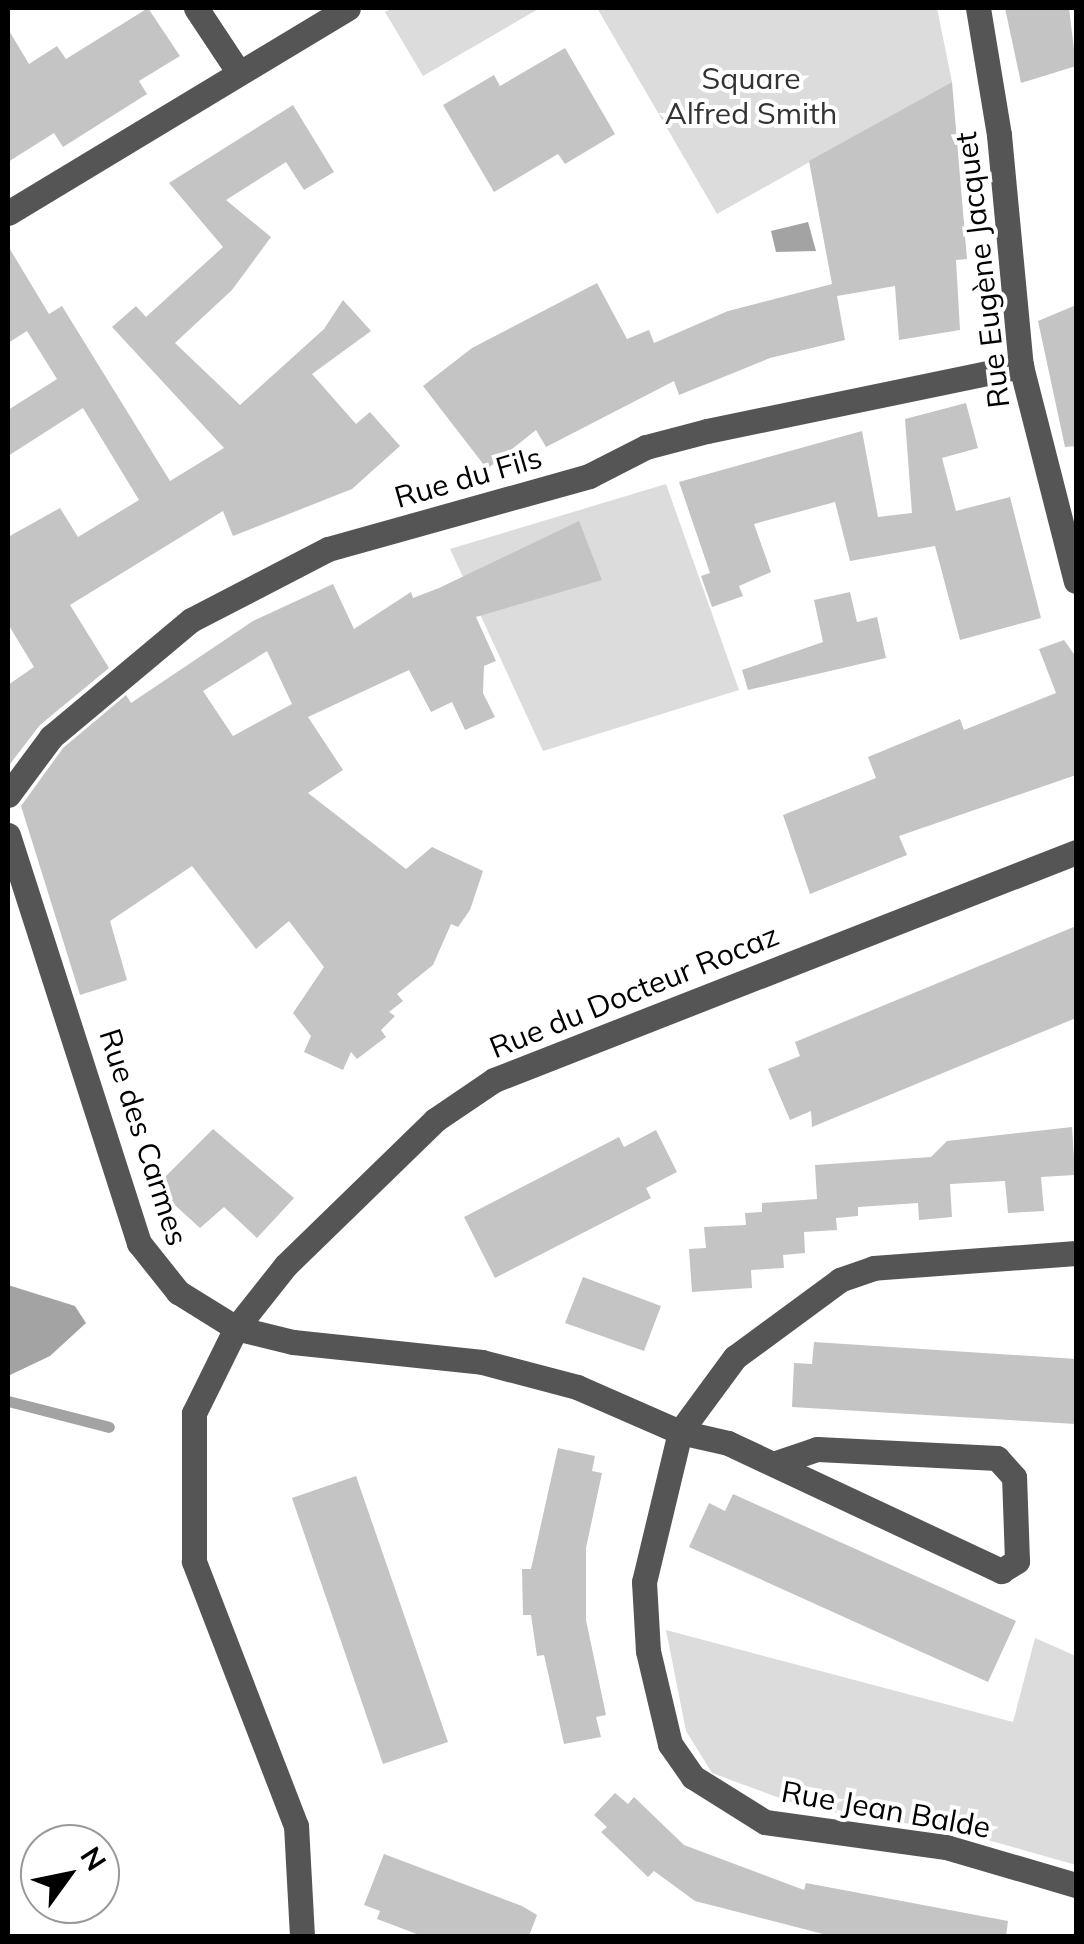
<!DOCTYPE html>
<html>
<head>
<meta charset="utf-8">
<style>
  body { margin:0 }
  #map { position:relative; width:1084px; height:1944px; overflow:hidden; background:#fff; font-family:Mulish,sans-serif }
  div>[style] { position:absolute }
  .green>* { inset:0; background:#dcdcdc }
  .water>* { inset:0; background:#a3a3a3 }
  .stream>* { height:11px; margin:-5.5px; padding:0 5.5px; transform-origin:5.5px; border-radius:5.5px; background:#a3a3a3 }
  .building>* { inset:0; background:#c4c4c4 }
  .minor>* { height:25px; margin:-12.5px; padding:0 12.5px; transform-origin:12.5px; border-radius:12.5px; background:#555 }
  span { translate:-50% -50%; white-space:nowrap; text-align:center; line-height:1.15; -webkit-text-stroke:8px #fff; paint-order:stroke }
  .park-label { font-size:30px; color:#333 }
  .street-label { font-size:30px; color:#000 }
  .frame { position:absolute; inset:0; border:10px solid #000; pointer-events:none }
  .north { position:absolute; left:20px; top:1824px; width:100px; height:100px; box-sizing:border-box; background:#fff; border:2px solid #999; border-radius:50%; rotate:57deg; font-size:28px; font-weight:700; line-height:40px; text-align:center; color:#000 }
  .north::after { content:''; display:block; margin:auto; width:35px; height:45px; background:#000; clip-path:polygon(50% 0,100% 100%,50% 72%,0 100%) }
</style>
</head>
<body>
<div id="map">
  <div class="green">
    <div style="clip-path:polygon(393px 8px,540px 8px,423px 76px,385px 12px)"></div>
    <div style="clip-path:polygon(597px 8px,937px 8px,952px 82px,717px 214px)"></div>
    <div style="clip-path:polygon(666px 484px,739px 690px,543px 751px,450px 549px)"></div>
    <div style="clip-path:polygon(666px 1630px,1013px 1722px,1035px 1638px,1076px 1656px,1076px 1865px,956px 1831px,807px 1808px,712px 1773px,686px 1731px)"></div>
  </div>
  <div class="water">
    <div style="clip-path:polygon(808px 222px,816px 251px,776px 252px,771px 231px)"></div>
    <div style="clip-path:polygon(8px 1285px,75px 1306px,86px 1323px,50px 1356px,8px 1376px)"></div>
  </div>
  <div class="stream">
    <div style="left:8px;top:1401px;width:104px;rotate:14.4deg"></div>
  </div>
  <div class="building">
    <div style="clip-path:polygon(148px 8px,180px 56px,139px 81px,147px 94px,63px 147px,54px 133px,8px 162px,8px 29px,29px 64px,57px 46px,66px 59px)"></div>
    <div style="clip-path:polygon(1005px 8px,1069px 8px,1076px 66px,1021px 83px)"></div>
    <div style="clip-path:polygon(565px 48px,615px 134px,565px 164px,558px 154px,494px 192px,443px 105px,494px 75px,500px 86px)"></div>
    <div style="clip-path:polygon(952px 82px,967px 259px,956px 260px,960px 330px,899px 340px,895px 286px,837px 296px,845px 340px,770px 358px,679px 395px,674px 381px,546px 447px,536px 430px,487px 469px,423px 386px,472px 348px,597px 283px,627px 339px,649px 330px,654px 343px,728px 311px,832px 284px,809px 161px)"></div>
    <div style="clip-path:polygon(293px 105px,334px 172px,304px 190px,286px 162px,226px 200px,271px 237px,232px 290px,175px 343px,240px 405px,324px 329px,343px 300px,371px 331px,312px 374px,356px 424px,370px 412px,400px 446px,352px 489px,233px 536px,223px 511px,70px 605px,109px 668px,40px 725px,10px 764px,8px 685px,34px 667px,8px 624px,8px 537px,60px 508px,78px 537px,139px 500px,83px 408px,8px 456px,8px 410px,57px 379px,27px 331px,8px 343px,8px 246px,49px 314px,62px 306px,170px 481px,224px 448px,112px 327px,136px 306px,146px 317px,223px 247px,169px 183px)"></div>
    <div style="clip-path:polygon(1076px 305px,1076px 446px,1065px 447px,1038px 321px)"></div>
    <div style="clip-path:polygon(966px 403px,978px 448px,942px 458px,956px 511px,1010px 497px,1041px 618px,960px 640px,935px 546px,850px 561px,835px 502px,754px 524px,771px 572px,739px 586px,743px 596px,712px 607px,701px 576px,710px 573px,679px 482px,862px 431px,878px 517px,912px 513px,905px 419px)"></div>
    <div style="clip-path:polygon(evenodd,579px 521px,602px 580px,476px 617px,496px 661px,484px 666px,483px 693px,495px 717px,465px 730px,452px 702px,431px 712px,409px 670px,308px 717px,343px 770px,308px 793px,406px 869px,432px 847px,483px 871px,470px 910px,458px 927px,451px 924px,433px 965px,397px 994px,403px 1001px,389px 1012px,395px 1016px,381px 1030px,386px 1037px,357px 1059px,351px 1052px,343px 1070px,304px 1052px,311px 1036px,293px 1013px,324px 967px,289px 921px,256px 949px,192px 866px,110px 921px,127px 980px,80px 995px,21px 806px,63px 748px,126px 695px,131px 703px,253px 621px,333px 584px,354px 629px,411px 592px,413px 598px,439px 588px,579px 521px,267px 651px,292px 704px,233px 736px,203px 691px,267px 651px)"></div>
    <div style="clip-path:polygon(850px 592px,857px 622px,877px 617px,886px 658px,748px 690px,742px 670px,823px 642px,814px 600px)"></div>
    <div style="clip-path:polygon(1064px 640px,1076px 657px,1076px 775px,899px 836px,907px 855px,810px 894px,783px 815px,876px 778px,868px 757px,960px 719px,964px 730px,1056px 693px,1039px 649px)"></div>
    <div style="clip-path:polygon(1076px 926px,1076px 1018px,812px 1127px,811px 1111px,790px 1120px,768px 1069px,800px 1056px,795px 1042px)"></div>
    <div style="clip-path:polygon(1072px 1127px,1075px 1175px,1041px 1177px,1044px 1211px,1008px 1213px,1005px 1181px,950px 1184px,952px 1217px,919px 1220px,918px 1203px,858px 1207px,858px 1216px,836px 1218px,837px 1230px,804px 1232px,805px 1253px,783px 1255px,784px 1268px,751px 1270px,752px 1288px,692px 1292px,689px 1249px,706px 1248px,704px 1227px,746px 1225px,745px 1213px,762px 1212px,762px 1203px,817px 1199px,815px 1165px,931px 1157px,947px 1141px)"></div>
    <div style="clip-path:polygon(213px 1129px,294px 1198px,257px 1238px,224px 1207px,200px 1228px,155px 1187px)"></div>
    <div style="clip-path:polygon(656px 1130px,677px 1172px,646px 1188px,651px 1198px,495px 1278px,464px 1217px,619px 1137px,624px 1147px)"></div>
    <div style="clip-path:polygon(583px 1277px,661px 1306px,644px 1351px,565px 1323px)"></div>
    <div style="clip-path:polygon(814px 1342px,1076px 1359px,1076px 1424px,792px 1407px,794px 1363px,812px 1364px)"></div>
    <div style="clip-path:polygon(558px 1448px,595px 1456px,592px 1471px,602px 1473px,586px 1548px,586px 1620px,606px 1715px,596px 1717px,601px 1737px,564px 1744px,544px 1655px,537px 1656px,531px 1615px,523px 1615px,522px 1569px,531px 1569px)"></div>
    <div style="clip-path:polygon(356px 1476px,448px 1742px,383px 1764px,292px 1498px)"></div>
    <div style="clip-path:polygon(733px 1494px,1016px 1621px,988px 1682px,689px 1547px,709px 1503px,725px 1511px)"></div>
    <div style="clip-path:polygon(615px 1793px,628px 1804px,634px 1797px,684px 1845px,804px 1890px,806px 1883px,1008px 1921px,1006px 1936px,831px 1936px,695px 1901px,654px 1871px,648px 1877px,601px 1832px,607px 1827px,594px 1815px)"></div>
    <div style="clip-path:polygon(384px 1854px,522px 1906px,537px 1915px,529px 1936px,422px 1936px,377px 1919px,380px 1911px,364px 1905px)"></div>
  </div>
  <div class="minor">
    <div style="left:196px;top:8px;width:74px;rotate:56.5deg"></div>
    <div style="left:978px;top:8px;width:129px;rotate:80.6deg"></div>
    <div style="left:999px;top:135px;width:232px;rotate:84.6deg"></div>
    <div style="left:1021px;top:366px;width:222px;rotate:75.7deg"></div>
    <div style="left:8px;top:213px;width:397px;rotate:-31.1deg"></div>
    <div style="left:8px;top:795px;width:72px;rotate:-53.4deg"></div>
    <div style="left:51px;top:737px;width:182px;rotate:-39.9deg"></div>
    <div style="left:191px;top:620px;width:154px;rotate:-27.4deg"></div>
    <div style="left:328px;top:549px;width:271px;rotate:-15.6deg"></div>
    <div style="left:589px;top:476px;width:64px;rotate:-27deg"></div>
    <div style="left:646px;top:447px;width:63px;rotate:-14.7deg"></div>
    <div style="left:707px;top:431px;width:321px;rotate:-11.7deg"></div>
    <div style="left:8px;top:835px;width:429px;rotate:72.2deg"></div>
    <div style="left:139px;top:1243px;width:63px;rotate:51.5deg"></div>
    <div style="left:178px;top:1292px;width:68px;rotate:31.8deg"></div>
    <div style="left:236px;top:1328px;width:59px;rotate:13.8deg"></div>
    <div style="left:293px;top:1342px;width:190px;rotate:6deg"></div>
    <div style="left:482px;top:1362px;width:98px;rotate:14.7deg"></div>
    <div style="left:577px;top:1387px;width:112px;rotate:23.6deg"></div>
    <div style="left:680px;top:1432px;width:49px;rotate:12.9deg"></div>
    <div style="left:728px;top:1443px;width:302px;rotate:25.1deg"></div>
    <div style="left:1001px;top:1571px;width:19px;rotate:-32deg"></div>
    <div style="left:1017px;top:1561px;width:84px;rotate:-92deg"></div>
    <div style="left:1014px;top:1477px;width:25px;rotate:-132deg"></div>
    <div style="left:997px;top:1458px;width:180px;rotate:-177.1deg"></div>
    <div style="left:817px;top:1449px;width:46px;rotate:161.2deg"></div>
    <div style="left:1076px;top:1253px;width:203px;rotate:175.8deg"></div>
    <div style="left:874px;top:1268px;width:36px;rotate:161deg"></div>
    <div style="left:840px;top:1280px;width:130px;rotate:143.7deg"></div>
    <div style="left:735px;top:1357px;width:93px;rotate:126.3deg"></div>
    <div style="left:680px;top:1432px;width:154px;rotate:103.5deg"></div>
    <div style="left:644px;top:1582px;width:69px;rotate:86.7deg"></div>
    <div style="left:648px;top:1651px;width:96px;rotate:76.7deg"></div>
    <div style="left:670px;top:1744px;width:40px;rotate:55.1deg"></div>
    <div style="left:693px;top:1777px;width:85px;rotate:32deg"></div>
    <div style="left:765px;top:1822px;width:183px;rotate:7.9deg"></div>
    <div style="left:946px;top:1847px;width:135px;rotate:16.3deg"></div>
    <div style="left:302px;top:1936px;width:110px;rotate:-93.1deg"></div>
    <div style="left:296px;top:1826px;width:284px;rotate:-111.1deg"></div>
    <div style="left:194px;top:1561px;width:148px;rotate:-90deg"></div>
    <div style="left:194px;top:1413px;width:95px;rotate:-63.7deg"></div>
    <div style="left:236px;top:1328px;width:80px;rotate:-51.6deg"></div>
    <div style="left:286px;top:1265px;width:208px;rotate:-44.2deg"></div>
    <div style="left:435px;top:1120px;width:71px;rotate:-34.1deg"></div>
    <div style="left:494px;top:1080px;width:625px;rotate:-21.39deg"></div>
  </div>
  <div class="park-label">
    <span style="left:751px;top:95px">Square<br>Alfred Smith</span>
  </div>
  <div class="street-label">
    <span style="left:982px;top:270px;rotate:-97deg">Rue Eugène Jacquet</span>
    <span style="left:468px;top:477px;rotate:-16deg">Rue du Fils</span>
    <span style="left:634px;top:991px;rotate:-22deg">Rue du Docteur Rocaz</span>
    <span style="left:144px;top:1137px;rotate:72deg">Rue des Carmes</span>
    <span style="left:886px;top:1809px;rotate:10deg">Rue Jean Balde</span>
  </div>
  <div class="frame"></div>
  <div class="north">N</div>
</div>
</body>
</html>
